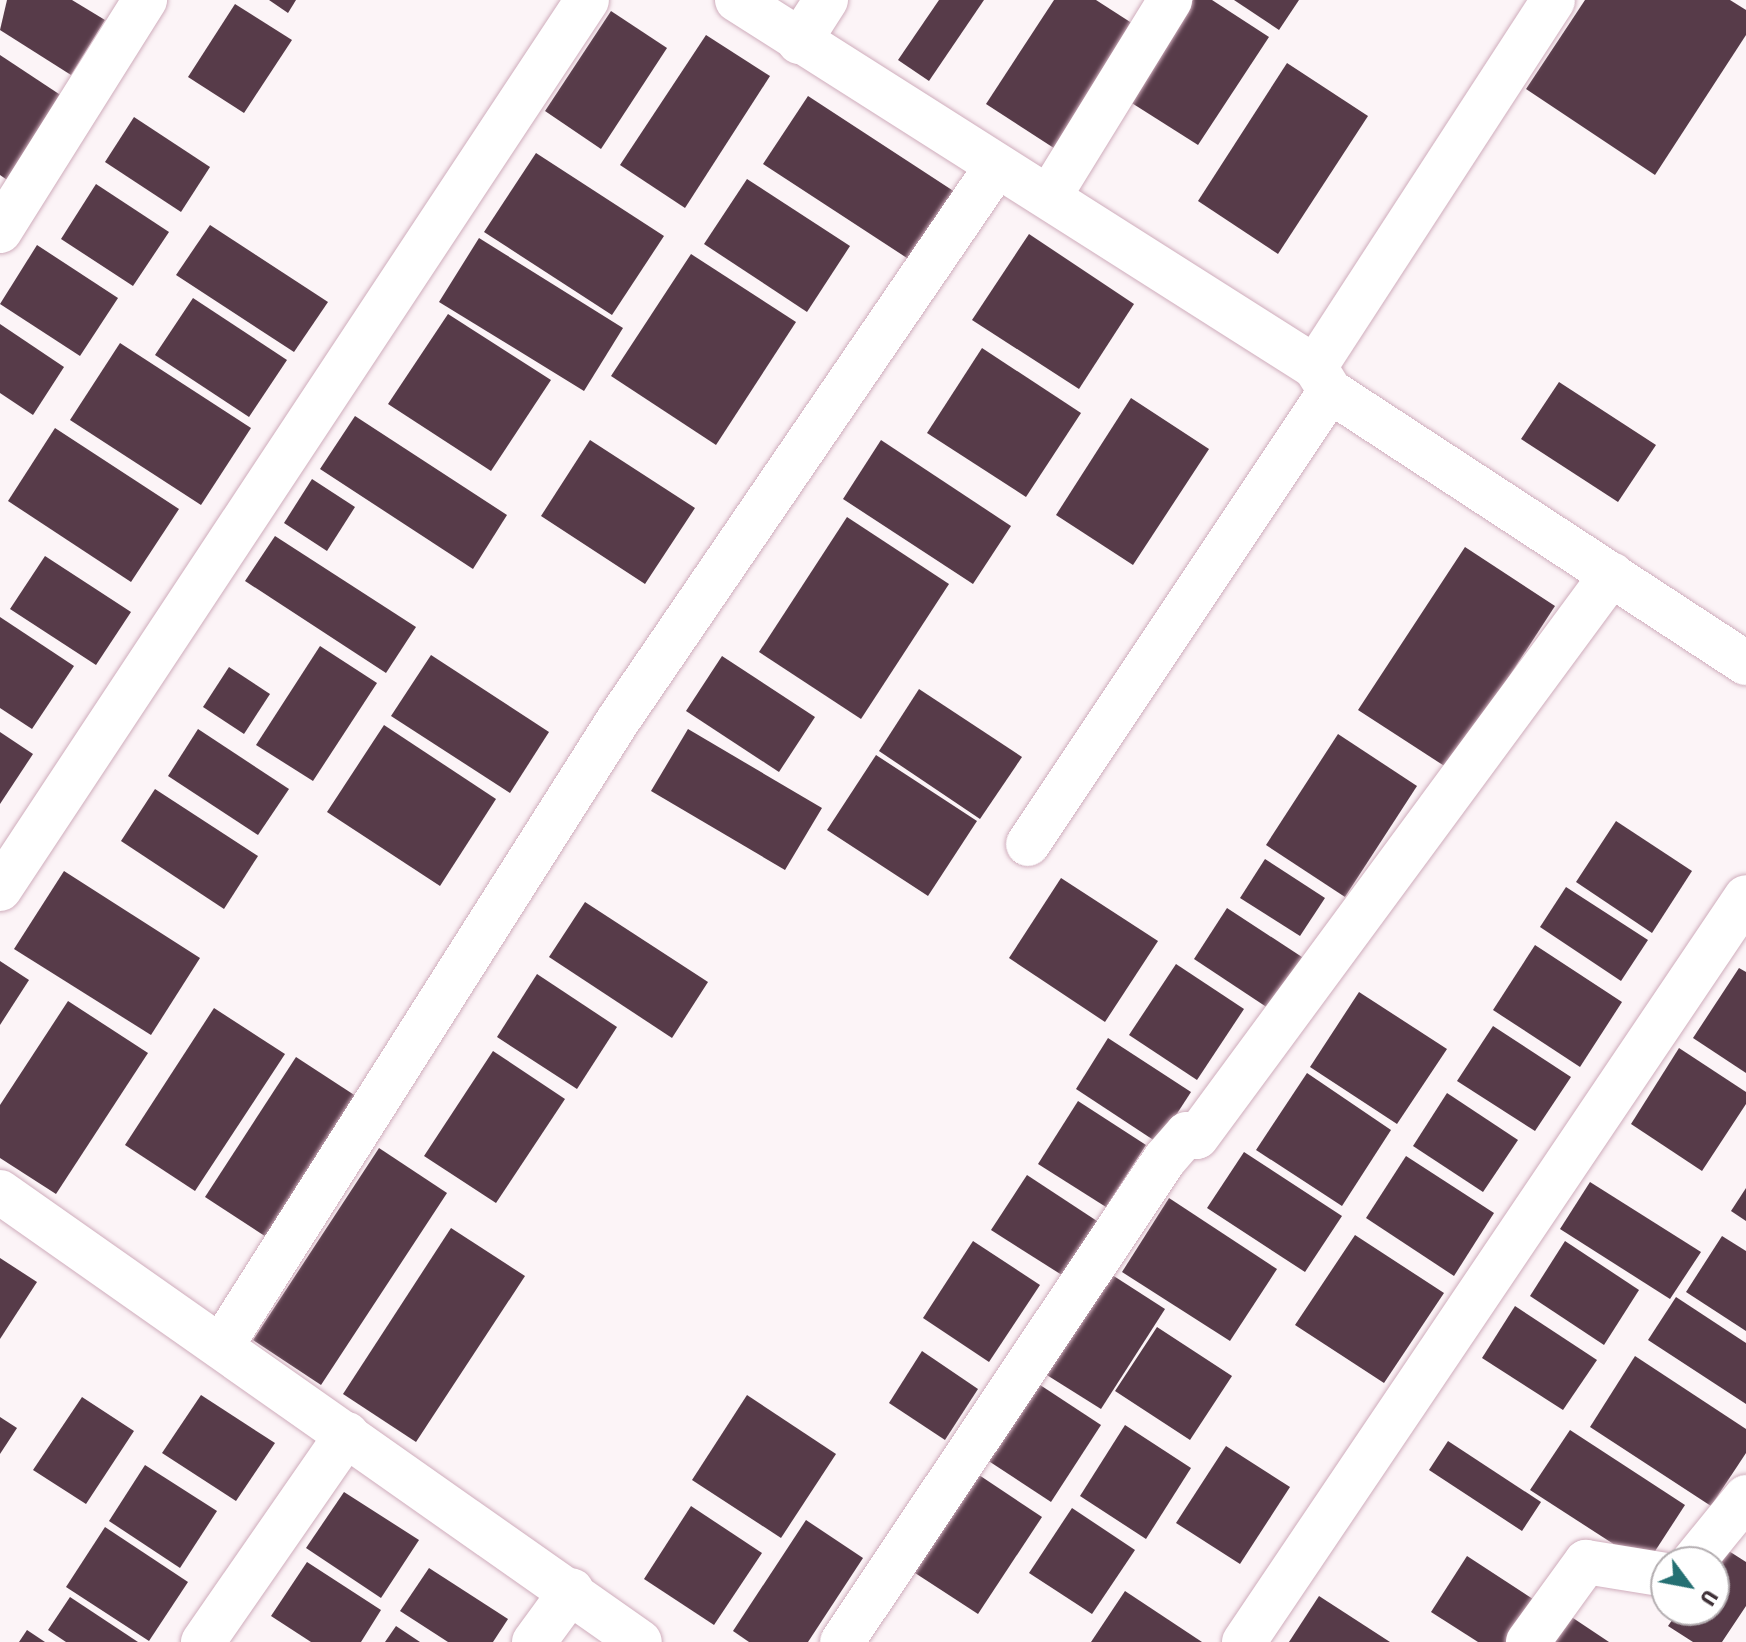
<!DOCTYPE html>
<html>
<head>
<meta charset="utf-8">
<style>
  body { margin:0 }
  #map { position:relative; width:1746px; height:1642px; overflow:hidden; background:#fcf4f7; font-family:"Fira Sans Condensed",sans-serif }
  div>[style] { position:absolute }
  .building>* { inset:0; background:#573b49 }
  .roads { filter:drop-shadow(0 0 2px #cfadbc) drop-shadow(0 0 2px #cfadbc) }
  .minor>* { height:44px; margin:-22px; padding:0 22px; transform-origin:22px; border-radius:22px; background:#fff }
  span { translate:-50% -50%; white-space:nowrap; text-align:center; line-height:1.15; -webkit-text-stroke:8px #fff; paint-order:stroke }
  .north { position:absolute; left:1650px; top:1546px; width:80px; height:80px; box-sizing:border-box; background:#fff; border:2px solid #b3adb0; border-radius:50%; rotate:122deg; font-size:22px; font-weight:700; line-height:32px; text-align:center; color:#413339 }
  .north::after { content:''; display:block; margin:auto; width:28px; height:36px; background:#257073; clip-path:polygon(50% 0,100% 100%,50% 72%,0 100%) }
</style>
</head>
<body>
<div id="map">
  <div class="building">
    <div style="clip-path:polygon(7px 0,72px 0,105px 20px,71px 75px,0 30px)"></div>
    <div style="clip-path:polygon(269px 0,296px 0,288px 13px)"></div>
    <div style="clip-path:polygon(939px 0,984px 0,929px 81px,898px 60px)"></div>
    <div style="clip-path:polygon(1054px 0,1096px 0,1141px 29px,1060px 152px,986px 104px)"></div>
    <div style="clip-path:polygon(1193px 0,1212px 0,1269px 37px,1198px 145px,1127px 100px)"></div>
    <div style="clip-path:polygon(1234px 0,1299px 0,1279px 30px)"></div>
    <div style="clip-path:polygon(1585px 0,1730px 0,1746px 10px,1746px 35px,1655px 175px,1526px 89px)"></div>
    <div style="clip-path:polygon(235px 4px,292px 40px,244px 113px,188px 77px)"></div>
    <div style="clip-path:polygon(611px 11px,667px 48px,601px 149px,545px 111px)"></div>
    <div style="clip-path:polygon(706px 35px,770px 76px,685px 208px,620px 165px)"></div>
    <div style="clip-path:polygon(0 55px,65px 98px,10px 182px,0 175px)"></div>
    <div style="clip-path:polygon(1287px 63px,1368px 116px,1278px 254px,1198px 201px)"></div>
    <div style="clip-path:polygon(808px 96px,955px 192px,910px 260px,763px 164px)"></div>
    <div style="clip-path:polygon(134px 117px,210px 167px,181px 212px,105px 162px)"></div>
    <div style="clip-path:polygon(536px 153px,664px 236px,612px 315px,484px 232px)"></div>
    <div style="clip-path:polygon(747px 179px,850px 246px,807px 312px,704px 244px)"></div>
    <div style="clip-path:polygon(96px 184px,169px 232px,133px 286px,61px 239px)"></div>
    <div style="clip-path:polygon(210px 225px,328px 302px,294px 352px,176px 275px)"></div>
    <div style="clip-path:polygon(1029px 234px,1134px 304px,1079px 389px,972px 320px)"></div>
    <div style="clip-path:polygon(479px 238px,623px 328px,584px 391px,439px 302px)"></div>
    <div style="clip-path:polygon(37px 245px,118px 298px,80px 356px,0 304px)"></div>
    <div style="clip-path:polygon(691px 254px,796px 322px,716px 445px,611px 376px)"></div>
    <div style="clip-path:polygon(193px 298px,287px 360px,249px 417px,155px 355px)"></div>
    <div style="clip-path:polygon(448px 314px,551px 380px,491px 471px,388px 404px)"></div>
    <div style="clip-path:polygon(0 324px,64px 367px,33px 415px,0 393px)"></div>
    <div style="clip-path:polygon(120px 343px,251px 428px,201px 505px,70px 420px)"></div>
    <div style="clip-path:polygon(982px 348px,1081px 413px,1026px 497px,927px 433px)"></div>
    <div style="clip-path:polygon(1559px 382px,1656px 445px,1618px 502px,1521px 439px)"></div>
    <div style="clip-path:polygon(1131px 398px,1209px 449px,1133px 565px,1056px 515px)"></div>
    <div style="clip-path:polygon(355px 416px,507px 515px,473px 569px,320px 469px)"></div>
    <div style="clip-path:polygon(55px 428px,179px 509px,131px 582px,8px 501px)"></div>
    <div style="clip-path:polygon(590px 440px,695px 508px,645px 584px,541px 516px)"></div>
    <div style="clip-path:polygon(881px 440px,1011px 526px,973px 584px,843px 499px)"></div>
    <div style="clip-path:polygon(312px 479px,355px 507px,327px 551px,284px 523px)"></div>
    <div style="clip-path:polygon(847px 517px,949px 584px,861px 719px,759px 652px)"></div>
    <div style="clip-path:polygon(275px 536px,416px 627px,386px 673px,245px 581px)"></div>
    <div style="clip-path:polygon(1465px 547px,1555px 606px,1449px 769px,1358px 710px)"></div>
    <div style="clip-path:polygon(45px 556px,131px 612px,96px 665px,10px 609px)"></div>
    <div style="clip-path:polygon(0 617px,74px 666px,32px 729px,0 708px)"></div>
    <div style="clip-path:polygon(320px 646px,377px 683px,313px 781px,256px 745px)"></div>
    <div style="clip-path:polygon(431px 655px,549px 732px,510px 793px,391px 716px)"></div>
    <div style="clip-path:polygon(722px 656px,815px 717px,779px 772px,686px 711px)"></div>
    <div style="clip-path:polygon(229px 667px,270px 694px,244px 734px,203px 707px)"></div>
    <div style="clip-path:polygon(919px 689px,1022px 757px,980px 819px,879px 751px)"></div>
    <div style="clip-path:polygon(384px 725px,496px 799px,440px 886px,327px 812px)"></div>
    <div style="clip-path:polygon(198px 729px,289px 789px,258px 835px,168px 776px)"></div>
    <div style="clip-path:polygon(688px 729px,822px 808px,785px 870px,651px 791px)"></div>
    <div style="clip-path:polygon(0 732px,33px 754px,0 804px)"></div>
    <div style="clip-path:polygon(1338px 734px,1417px 786px,1345px 897px,1266px 845px)"></div>
    <div style="clip-path:polygon(876px 755px,977px 821px,928px 896px,827px 830px)"></div>
    <div style="clip-path:polygon(155px 789px,258px 856px,224px 909px,121px 841px)"></div>
    <div style="clip-path:polygon(1616px 821px,1692px 871px,1652px 933px,1576px 882px)"></div>
    <div style="clip-path:polygon(1265px 859px,1325px 898px,1300px 936px,1240px 898px)"></div>
    <div style="clip-path:polygon(64px 871px,200px 958px,151px 1035px,14px 949px)"></div>
    <div style="clip-path:polygon(1061px 878px,1158px 941px,1105px 1022px,1009px 958px)"></div>
    <div style="clip-path:polygon(1566px 887px,1648px 940px,1621px 981px,1540px 927px)"></div>
    <div style="clip-path:polygon(585px 902px,708px 982px,672px 1038px,549px 957px)"></div>
    <div style="clip-path:polygon(1227px 908px,1305px 959px,1271px 1010px,1194px 959px)"></div>
    <div style="clip-path:polygon(1535px 945px,1622px 1002px,1580px 1067px,1493px 1010px)"></div>
    <div style="clip-path:polygon(0 961px,29px 980px,0 1025px)"></div>
    <div style="clip-path:polygon(1176px 964px,1244px 1009px,1197px 1080px,1129px 1035px)"></div>
    <div style="clip-path:polygon(1739px 968px,1746px 972px,1746px 1073px,1693px 1038px)"></div>
    <div style="clip-path:polygon(537px 974px,617px 1027px,577px 1089px,497px 1037px)"></div>
    <div style="clip-path:polygon(1359px 992px,1447px 1049px,1397px 1124px,1310px 1067px)"></div>
    <div style="clip-path:polygon(68px 1001px,148px 1053px,56px 1194px,0 1158px,0 1105px)"></div>
    <div style="clip-path:polygon(214px 1008px,285px 1054px,195px 1191px,125px 1145px)"></div>
    <div style="clip-path:polygon(1493px 1026px,1571px 1077px,1535px 1131px,1457px 1081px)"></div>
    <div style="clip-path:polygon(1108px 1038px,1191px 1092px,1158px 1143px,1076px 1089px)"></div>
    <div style="clip-path:polygon(1679px 1048px,1746px 1092px,1746px 1104px,1702px 1171px,1631px 1124px)"></div>
    <div style="clip-path:polygon(493px 1051px,565px 1099px,496px 1203px,424px 1156px)"></div>
    <div style="clip-path:polygon(296px 1057px,365px 1102px,274px 1242px,205px 1197px)"></div>
    <div style="clip-path:polygon(1307px 1073px,1391px 1130px,1342px 1206px,1256px 1150px)"></div>
    <div style="clip-path:polygon(1447px 1093px,1518px 1140px,1483px 1192px,1413px 1146px)"></div>
    <div style="clip-path:polygon(1078px 1101px,1146px 1145px,1106px 1207px,1038px 1164px)"></div>
    <div style="clip-path:polygon(379px 1148px,447px 1193px,321px 1385px,253px 1340px)"></div>
    <div style="clip-path:polygon(1244px 1152px,1342px 1216px,1305px 1272px,1207px 1208px)"></div>
    <div style="clip-path:polygon(1406px 1156px,1494px 1213px,1454px 1276px,1366px 1218px)"></div>
    <div style="clip-path:polygon(1027px 1175px,1100px 1223px,1065px 1277px,991px 1230px)"></div>
    <div style="clip-path:polygon(1590px 1182px,1701px 1252px,1670px 1299px,1560px 1229px)"></div>
    <div style="clip-path:polygon(1746px 1188px,1746px 1221px,1731px 1211px)"></div>
    <div style="clip-path:polygon(1169px 1198px,1277px 1269px,1230px 1341px,1122px 1272px)"></div>
    <div style="clip-path:polygon(451px 1228px,525px 1276px,416px 1442px,343px 1394px)"></div>
    <div style="clip-path:polygon(1355px 1235px,1444px 1293px,1384px 1383px,1295px 1325px)"></div>
    <div style="clip-path:polygon(1722px 1236px,1746px 1251px,1746px 1331px,1686px 1292px)"></div>
    <div style="clip-path:polygon(973px 1241px,1040px 1285px,989px 1362px,923px 1318px)"></div>
    <div style="clip-path:polygon(1565px 1241px,1639px 1290px,1604px 1345px,1530px 1296px)"></div>
    <div style="clip-path:polygon(0 1258px,37px 1282px,0 1339px)"></div>
    <div style="clip-path:polygon(1106px 1271px,1165px 1309px,1101px 1409px,1042px 1372px)"></div>
    <div style="clip-path:polygon(1676px 1297px,1746px 1343px,1746px 1404px,1648px 1340px)"></div>
    <div style="clip-path:polygon(1515px 1306px,1597px 1360px,1563px 1410px,1482px 1358px)"></div>
    <div style="clip-path:polygon(1157px 1327px,1232px 1376px,1190px 1440px,1115px 1391px)"></div>
    <div style="clip-path:polygon(922px 1351px,978px 1389px,945px 1440px,889px 1403px)"></div>
    <div style="clip-path:polygon(1635px 1356px,1746px 1429px,1746px 1453px,1711px 1506px,1590px 1427px)"></div>
    <div style="clip-path:polygon(1031px 1379px,1101px 1425px,1051px 1502px,981px 1456px)"></div>
    <div style="clip-path:polygon(201px 1395px,275px 1443px,236px 1501px,162px 1453px)"></div>
    <div style="clip-path:polygon(747px 1395px,836px 1454px,781px 1538px,692px 1480px)"></div>
    <div style="clip-path:polygon(82px 1397px,134px 1431px,86px 1504px,33px 1470px)"></div>
    <div style="clip-path:polygon(0 1417px,17px 1428px,0 1454px)"></div>
    <div style="clip-path:polygon(1125px 1425px,1191px 1468px,1146px 1539px,1080px 1496px)"></div>
    <div style="clip-path:polygon(1570px 1430px,1685px 1505px,1646px 1565px,1530px 1490px)"></div>
    <div style="clip-path:polygon(1448px 1441px,1541px 1502px,1522px 1531px,1429px 1470px)"></div>
    <div style="clip-path:polygon(1226px 1446px,1290px 1487px,1240px 1564px,1176px 1523px)"></div>
    <div style="clip-path:polygon(145px 1465px,217px 1511px,180px 1568px,109px 1521px)"></div>
    <div style="clip-path:polygon(976px 1473px,1042px 1517px,978px 1614px,912px 1571px)"></div>
    <div style="clip-path:polygon(344px 1492px,419px 1540px,381px 1598px,306px 1548px)"></div>
    <div style="clip-path:polygon(691px 1506px,762px 1553px,714px 1625px,644px 1579px)"></div>
    <div style="clip-path:polygon(1072px 1508px,1135px 1550px,1092px 1614px,1029px 1573px)"></div>
    <div style="clip-path:polygon(806px 1520px,863px 1558px,808px 1642px,749px 1642px,733px 1631px)"></div>
    <div style="clip-path:polygon(105px 1527px,188px 1582px,149px 1641px,66px 1587px)"></div>
    <div style="clip-path:polygon(1721px 1546px,1746px 1562px,1746px 1606px,1722px 1642px,1693px 1642px,1668px 1626px,1679px 1610px,1714px 1610px)"></div>
    <div style="clip-path:polygon(1467px 1556px,1536px 1601px,1509px 1642px,1478px 1642px,1431px 1612px)"></div>
    <div style="clip-path:polygon(307px 1562px,381px 1610px,361px 1642px,311px 1642px,271px 1616px)"></div>
    <div style="clip-path:polygon(429px 1568px,508px 1619px,493px 1642px,448px 1642px,400px 1611px)"></div>
    <div style="clip-path:polygon(1125px 1591px,1202px 1642px,1091px 1642px)"></div>
    <div style="clip-path:polygon(1319px 1596px,1390px 1642px,1289px 1642px)"></div>
    <div style="clip-path:polygon(70px 1597px,138px 1642px,66px 1642px,48px 1630px)"></div>
    <div style="clip-path:polygon(1564px 1612px,1609px 1642px,1545px 1642px)"></div>
    <div style="clip-path:polygon(396px 1626px,420px 1642px,385px 1642px)"></div>
    <div style="clip-path:polygon(27px 1630px,45px 1642px,19px 1642px)"></div>
  </div>
  <div class="roads">
    <div class="minor">
      <div style="left:737px;top:0;width:685px;rotate:32.41deg"></div>
      <div style="left:1315px;top:367px;width:28px;rotate:58deg"></div>
      <div style="left:1330px;top:391px;width:497px;rotate:33.2deg"></div>
      <div style="left:799px;top:42px;width:50px;rotate:-57.3deg"></div>
      <div style="left:1049px;top:197px;width:231px;rotate:-58.4deg"></div>
      <div style="left:0;top:231px;width:273px;rotate:-57.9deg"></div>
      <div style="left:1315px;top:367px;width:437px;rotate:-57deg"></div>
      <div style="left:1028px;top:844px;width:544px;rotate:-56.31deg"></div>
      <div style="left:0;top:889px;width:1065px;rotate:-56.56deg"></div>
      <div style="left:0;top:1192px;width:782px;rotate:35.11deg"></div>
      <div style="left:224px;top:1342px;width:734px;rotate:-57.63deg"></div>
      <div style="left:617px;top:722px;width:672px;rotate:-55.67deg"></div>
      <div style="left:1693px;top:1562px;width:84px;rotate:-50.8deg"></div>
      <div style="left:203px;top:1642px;width:253px;rotate:-55.3deg"></div>
      <div style="left:534px;top:1642px;width:64px;rotate:-53.8deg"></div>
      <div style="left:842px;top:1642px;width:581px;rotate:-56.23deg"></div>
      <div style="left:1165px;top:1159px;width:33px;rotate:-49deg"></div>
      <div style="left:1187px;top:1134px;width:10px;rotate:17deg"></div>
      <div style="left:1197px;top:1137px;width:699px;rotate:-53.61deg"></div>
      <div style="left:1244px;top:1642px;width:898px;rotate:-56.03deg"></div>
      <div style="left:1528px;top:1642px;width:99px;rotate:-54.1deg"></div>
      <div style="left:1586px;top:1562px;width:81px;rotate:9.2deg"></div>
    </div>
  </div>
  <div class="north">U</div>
</div>
</body>
</html>
